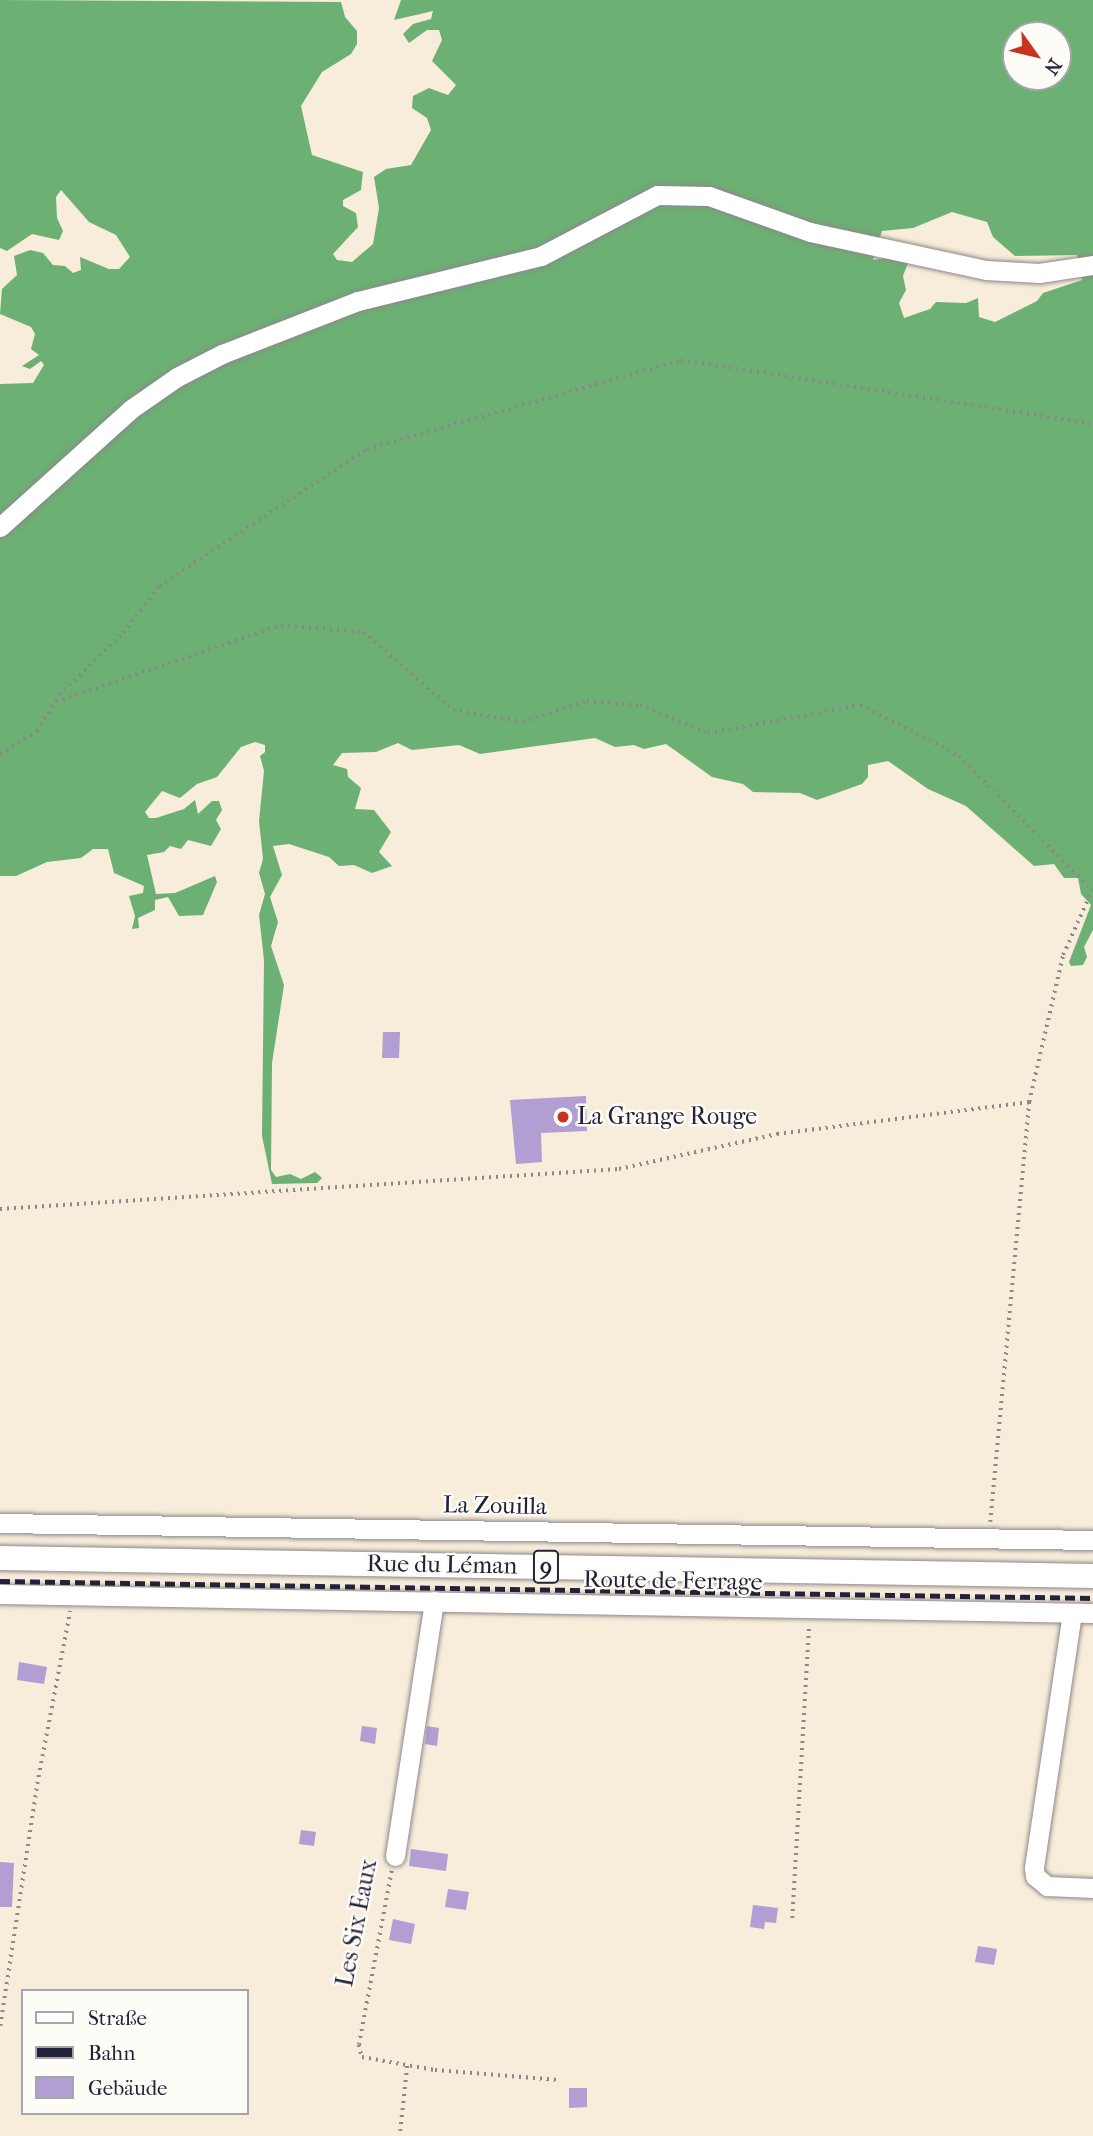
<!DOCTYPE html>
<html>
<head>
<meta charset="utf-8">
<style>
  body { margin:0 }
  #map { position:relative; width:1093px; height:2136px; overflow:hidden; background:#f8ecda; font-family:"IM FELL French Canon",serif }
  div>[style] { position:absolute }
  .forest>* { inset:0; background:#6cb074 }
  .building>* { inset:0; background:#b19ed3 }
  .path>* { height:3.5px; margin-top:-1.75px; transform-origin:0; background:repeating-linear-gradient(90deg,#8d878a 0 2px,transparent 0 7px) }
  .roads { filter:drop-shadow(0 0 2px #8d878a) drop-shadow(0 0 2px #8d878a) }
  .minor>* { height:19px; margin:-9.5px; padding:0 9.5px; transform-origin:9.5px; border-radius:9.5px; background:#fff }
  .major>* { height:24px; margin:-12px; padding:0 12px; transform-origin:12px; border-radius:12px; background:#fff }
  .rail>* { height:5px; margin-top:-2.5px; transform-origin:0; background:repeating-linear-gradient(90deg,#22223b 0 10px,transparent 0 15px) }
  .dots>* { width:19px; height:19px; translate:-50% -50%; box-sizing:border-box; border:4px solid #fdfcf7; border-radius:50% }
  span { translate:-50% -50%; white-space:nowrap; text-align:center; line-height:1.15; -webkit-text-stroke:5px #fdfcf7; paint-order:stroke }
  .shield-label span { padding:2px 5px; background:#fdfcf7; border:2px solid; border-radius:5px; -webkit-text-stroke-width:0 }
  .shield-label { font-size:23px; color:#22223b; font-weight:700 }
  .poi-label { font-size:24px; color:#22223b }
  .left { translate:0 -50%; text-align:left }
  .street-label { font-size:24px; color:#22223b }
  .legend { position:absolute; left:21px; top:1989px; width:228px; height:126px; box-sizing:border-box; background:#fdfcf7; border:2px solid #a5a5ac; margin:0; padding:9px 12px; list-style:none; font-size:21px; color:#22223b }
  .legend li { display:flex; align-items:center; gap:14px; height:35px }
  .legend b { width:35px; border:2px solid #a5a5ac }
  .north { position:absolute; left:1002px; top:21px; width:70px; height:70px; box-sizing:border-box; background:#fdfcf7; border:2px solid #a5a5ac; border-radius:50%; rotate:124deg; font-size:19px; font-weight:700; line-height:28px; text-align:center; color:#22223b }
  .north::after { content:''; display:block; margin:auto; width:24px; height:32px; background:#c8321e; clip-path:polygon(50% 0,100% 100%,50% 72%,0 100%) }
</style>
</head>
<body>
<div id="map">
  <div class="forest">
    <div style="clip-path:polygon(evenodd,0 0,341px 2px,345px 17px,357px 31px,357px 44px,351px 54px,322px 72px,301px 106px,312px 155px,363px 172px,361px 190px,343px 200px,343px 206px,356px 213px,358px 227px,333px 254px,337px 260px,352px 262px,373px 244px,379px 208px,374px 177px,386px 169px,411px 165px,431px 130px,427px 118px,412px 108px,413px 96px,429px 88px,448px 95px,456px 85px,432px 61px,442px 40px,439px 30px,427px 30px,409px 43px,403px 34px,413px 24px,431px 19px,433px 11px,394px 20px,401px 0,1093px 0,1093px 930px,1084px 947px,1087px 957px,1083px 965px,1071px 966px,1069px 962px,1091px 905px,1081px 894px,1078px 878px,1064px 878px,1054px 864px,1034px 866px,966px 806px,928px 789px,888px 761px,868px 765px,868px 777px,862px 784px,817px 800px,800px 793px,753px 792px,743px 784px,712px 777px,666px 744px,644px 749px,634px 745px,615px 747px,595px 738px,480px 754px,459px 745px,412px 750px,398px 743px,376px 752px,342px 753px,333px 765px,347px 769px,348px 777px,361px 788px,355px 809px,374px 810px,391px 832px,379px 852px,392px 866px,372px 873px,354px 865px,339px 866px,329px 857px,289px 844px,273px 846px,282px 875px,270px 897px,278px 922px,271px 946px,284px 985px,272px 1063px,271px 1170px,276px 1177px,290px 1174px,301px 1179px,315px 1172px,322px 1178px,317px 1183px,272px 1184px,262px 1136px,264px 960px,259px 915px,265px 894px,259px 873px,263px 859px,259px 821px,264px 771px,260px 756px,265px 752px,265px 745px,255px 742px,241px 747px,217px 777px,197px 784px,180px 798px,162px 791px,145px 812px,149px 818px,156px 818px,184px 809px,195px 800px,198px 814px,212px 801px,219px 801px,222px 810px,216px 820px,221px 829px,211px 846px,188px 840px,181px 849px,170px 846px,164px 852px,147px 855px,156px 894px,175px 893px,215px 876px,217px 882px,203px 915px,179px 916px,168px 897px,155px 900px,155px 910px,138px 918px,139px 928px,132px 929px,135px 916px,129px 896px,143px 893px,144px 886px,114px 873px,108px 849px,93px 849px,81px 858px,47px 862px,16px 876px,0 876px,0 384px,33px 383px,44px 365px,41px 361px,30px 369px,22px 366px,39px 355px,31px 349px,35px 334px,31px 327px,0 314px,2px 289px,17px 275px,14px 256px,30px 250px,43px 253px,53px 265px,65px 266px,73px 273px,81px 270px,80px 257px,109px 269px,119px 269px,130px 257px,116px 235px,89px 222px,61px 190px,56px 197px,57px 218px,63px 231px,59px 240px,32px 234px,7px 251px,0 248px,0 0,1016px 35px,1058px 35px,1058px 77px,1016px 77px,1016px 35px,0 0,952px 212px,987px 222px,993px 237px,1015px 256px,1077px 255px,1082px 280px,1043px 293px,1037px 301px,995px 322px,979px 317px,978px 298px,966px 303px,936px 302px,930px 309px,904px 318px,899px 303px,906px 290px,903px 276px,908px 263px,895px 256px,873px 260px,882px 231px,913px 228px,952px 212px)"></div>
  </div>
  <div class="building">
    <div style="clip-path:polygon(383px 1032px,400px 1032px,399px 1058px,382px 1058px)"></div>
    <div style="clip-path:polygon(586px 1096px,587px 1131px,541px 1133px,542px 1162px,516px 1164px,510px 1100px)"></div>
    <div style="clip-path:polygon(19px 1662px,47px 1667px,44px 1684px,17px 1680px)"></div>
    <div style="clip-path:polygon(362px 1726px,377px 1728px,375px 1744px,360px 1741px)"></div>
    <div style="clip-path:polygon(427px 1726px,439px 1728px,437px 1746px,425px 1744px)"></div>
    <div style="clip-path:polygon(301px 1830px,316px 1832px,314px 1846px,299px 1844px)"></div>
    <div style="clip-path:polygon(411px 1849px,448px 1854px,446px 1871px,409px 1866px)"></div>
    <div style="clip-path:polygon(0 1862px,14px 1863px,12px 1907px,0 1907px)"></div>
    <div style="clip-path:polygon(448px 1889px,469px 1892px,466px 1910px,445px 1907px)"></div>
    <div style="clip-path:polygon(753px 1905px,778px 1908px,776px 1923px,765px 1922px,764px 1929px,750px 1927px)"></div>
    <div style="clip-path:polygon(393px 1919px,415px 1924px,411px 1944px,389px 1940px)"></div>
    <div style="clip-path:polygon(978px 1946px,997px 1949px,994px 1965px,975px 1962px)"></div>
    <div style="clip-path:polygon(569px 2088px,587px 2088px,587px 2107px,569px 2108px)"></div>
  </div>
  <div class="path">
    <div style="left:56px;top:702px;width:238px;rotate:-18.9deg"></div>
    <div style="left:281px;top:625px;width:83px;rotate:4.8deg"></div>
    <div style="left:364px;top:632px;width:118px;rotate:41.2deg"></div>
    <div style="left:453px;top:710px;width:71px;rotate:9.7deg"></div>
    <div style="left:523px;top:722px;width:67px;rotate:-18.2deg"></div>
    <div style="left:587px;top:701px;width:53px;rotate:4.3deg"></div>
    <div style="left:640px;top:705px;width:74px;rotate:22.4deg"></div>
    <div style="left:708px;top:733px;width:156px;rotate:-10.4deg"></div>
    <div style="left:861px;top:705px;width:110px;rotate:27.5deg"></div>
    <div style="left:959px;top:756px;width:189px;rotate:45.2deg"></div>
    <div style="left:0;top:754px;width:44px;rotate:-31.9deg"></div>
    <div style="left:37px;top:731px;width:42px;rotate:-58.6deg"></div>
    <div style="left:59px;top:695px;width:89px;rotate:-44.1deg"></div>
    <div style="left:123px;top:633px;width:59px;rotate:-52.5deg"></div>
    <div style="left:159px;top:586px;width:249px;rotate:-33.4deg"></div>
    <div style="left:367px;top:449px;width:326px;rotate:-15.8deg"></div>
    <div style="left:681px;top:360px;width:417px;rotate:8.8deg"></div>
    <div style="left:0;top:1209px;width:620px;rotate:-3.7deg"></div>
    <div style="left:619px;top:1169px;width:162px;rotate:-12.5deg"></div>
    <div style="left:777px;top:1134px;width:254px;rotate:-7.2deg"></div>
    <div style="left:1029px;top:1102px;width:151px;rotate:-77deg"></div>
    <div style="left:1063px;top:955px;width:71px;rotate:-66deg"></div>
    <div style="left:990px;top:1522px;width:422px;rotate:-84.7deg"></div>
    <div style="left:392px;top:1871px;width:177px;rotate:100.7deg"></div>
    <div style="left:359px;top:2045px;width:12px;rotate:76deg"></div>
    <div style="left:362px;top:2057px;width:74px;rotate:10.1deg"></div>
    <div style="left:435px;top:2070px;width:124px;rotate:4.6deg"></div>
    <div style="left:792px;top:1918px;width:291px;rotate:-86.7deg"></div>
    <div style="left:0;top:2026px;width:245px;rotate:-81.3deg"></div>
    <div style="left:37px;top:1784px;width:176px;rotate:-79.2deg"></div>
    <div style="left:400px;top:2131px;width:66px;rotate:-83.9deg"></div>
  </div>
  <div class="roads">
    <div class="minor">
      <div style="left:0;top:527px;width:176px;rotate:-42deg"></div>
      <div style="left:131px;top:409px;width:56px;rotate:-34.8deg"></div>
      <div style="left:177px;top:377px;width:51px;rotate:-27.1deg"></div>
      <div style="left:222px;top:354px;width:146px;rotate:-21.3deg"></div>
      <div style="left:358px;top:301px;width:188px;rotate:-13.8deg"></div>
      <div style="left:541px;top:256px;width:131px;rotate:-27.7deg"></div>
      <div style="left:657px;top:195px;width:52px;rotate:1.1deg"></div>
      <div style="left:709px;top:196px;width:107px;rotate:19.6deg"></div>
      <div style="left:810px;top:232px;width:180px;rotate:12.2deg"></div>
      <div style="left:986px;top:270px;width:53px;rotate:3.2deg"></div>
      <div style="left:1039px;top:273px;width:55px;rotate:-8.4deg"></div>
      <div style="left:0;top:1523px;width:1093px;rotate:0.89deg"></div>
      <div style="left:0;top:1594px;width:1093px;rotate:1deg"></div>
      <div style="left:1072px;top:1613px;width:258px;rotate:98.5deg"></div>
      <div style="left:1034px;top:1868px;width:8px;rotate:83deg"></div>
      <div style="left:1035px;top:1876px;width:16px;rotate:40deg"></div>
      <div style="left:1047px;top:1886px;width:46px;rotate:2.5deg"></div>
      <div style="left:395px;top:1856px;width:258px;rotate:-81.3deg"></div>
    </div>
    <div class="major">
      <div style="left:0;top:1558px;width:1093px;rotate:0.94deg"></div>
    </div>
  </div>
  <div class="rail">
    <div style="left:0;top:1581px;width:1093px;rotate:0.89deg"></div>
  </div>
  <div class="dots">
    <div style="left:563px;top:1117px;background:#c8321e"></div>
  </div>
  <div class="shield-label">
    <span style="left:546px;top:1567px">9</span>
  </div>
  <div class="poi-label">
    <span class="left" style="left:577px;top:1117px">La Grange Rouge</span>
  </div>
  <div class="street-label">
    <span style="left:495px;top:1506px;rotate:1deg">La Zouilla</span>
    <span style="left:442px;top:1565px;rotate:1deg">Rue du Léman</span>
    <span style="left:673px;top:1581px;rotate:1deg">Route de Ferrage</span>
    <span style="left:357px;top:1923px;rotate:-79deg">Les Six Eaux</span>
  </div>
  <ul class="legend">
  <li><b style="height:9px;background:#fff"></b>Straße</li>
  <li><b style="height:9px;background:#22223b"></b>Bahn</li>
  <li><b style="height:19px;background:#b19ed3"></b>Gebäude</li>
  </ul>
  <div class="north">N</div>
</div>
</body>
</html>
